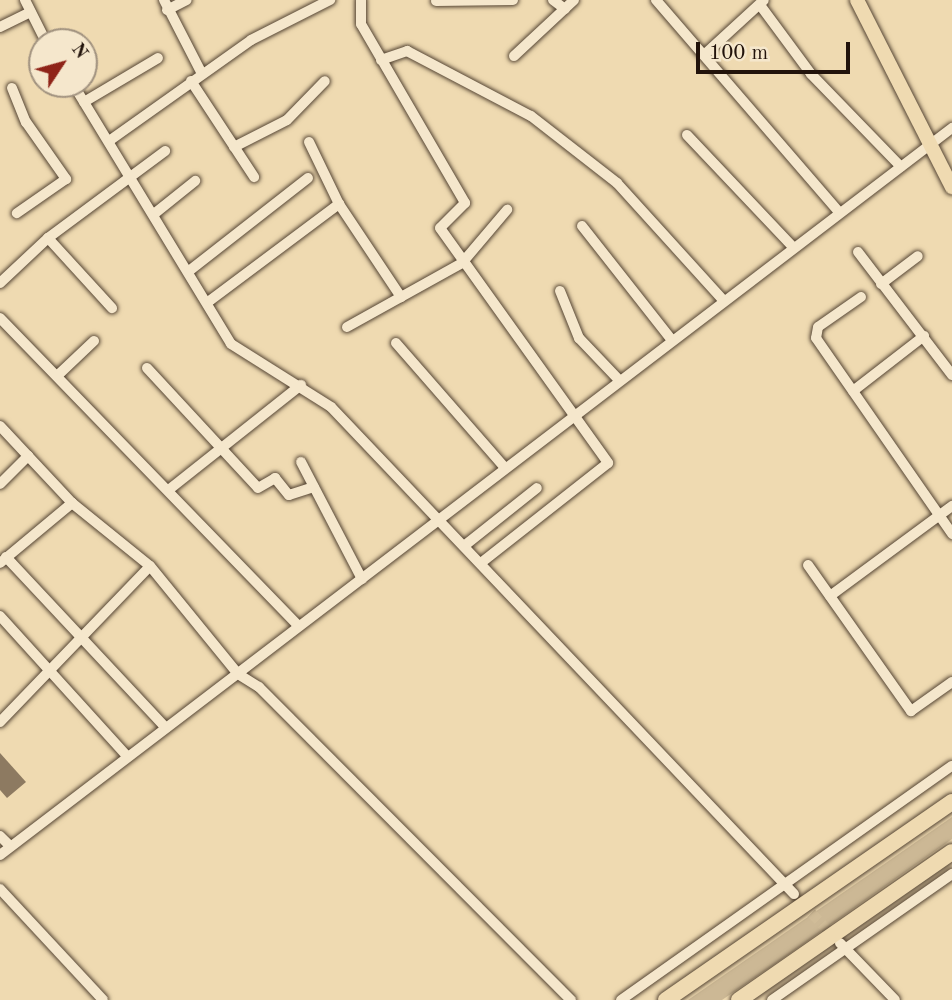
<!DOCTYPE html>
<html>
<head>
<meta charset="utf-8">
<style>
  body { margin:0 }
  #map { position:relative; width:952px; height:1000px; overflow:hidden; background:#efdab1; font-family:"Old Standard TT",serif }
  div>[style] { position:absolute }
  .green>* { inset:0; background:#ccb895 }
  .building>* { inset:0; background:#8d7a61 }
  .minor-tunnel>* { height:10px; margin-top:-5px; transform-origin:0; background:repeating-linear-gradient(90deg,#d0bc98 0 10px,transparent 0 15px) }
  .roads { filter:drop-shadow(0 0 2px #554534) drop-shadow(0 0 2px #554534) }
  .minor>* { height:10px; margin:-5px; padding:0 5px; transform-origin:5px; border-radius:5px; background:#f5e7cc }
  .major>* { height:14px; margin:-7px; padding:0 7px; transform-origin:7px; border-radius:7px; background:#efdab1 }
  .highway>* { height:16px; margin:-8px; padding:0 8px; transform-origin:8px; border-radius:8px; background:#efdab1 }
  span { translate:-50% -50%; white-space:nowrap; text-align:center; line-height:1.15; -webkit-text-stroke:6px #f5e7cc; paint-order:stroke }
  .north { position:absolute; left:28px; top:28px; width:70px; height:70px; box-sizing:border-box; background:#f5e7cc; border:2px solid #a1927f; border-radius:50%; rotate:54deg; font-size:19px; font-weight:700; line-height:28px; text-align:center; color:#22130b }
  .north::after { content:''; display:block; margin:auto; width:24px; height:32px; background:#8f2418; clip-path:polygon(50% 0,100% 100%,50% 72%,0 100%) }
  .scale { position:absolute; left:696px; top:42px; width:154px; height:32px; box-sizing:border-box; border:4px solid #22130b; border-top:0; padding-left:9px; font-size:21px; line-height:24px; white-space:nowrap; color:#22130b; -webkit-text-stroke:5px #f5e7cc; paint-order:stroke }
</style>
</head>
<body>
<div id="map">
  <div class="green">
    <div style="clip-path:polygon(952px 817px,952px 839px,782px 959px,722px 1000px,688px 1000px)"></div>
  </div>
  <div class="building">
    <div style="clip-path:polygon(0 753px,26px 782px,7px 798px,0 790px)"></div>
  </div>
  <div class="minor-tunnel">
    <div style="left:801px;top:902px;width:51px;rotate:46.6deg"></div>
  </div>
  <div class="roads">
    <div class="minor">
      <div style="left:25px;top:0;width:47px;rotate:63.4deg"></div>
      <div style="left:164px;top:0;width:83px;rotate:62.8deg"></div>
      <div style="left:361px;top:0;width:24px;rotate:90deg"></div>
      <div style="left:361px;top:24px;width:207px;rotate:59.8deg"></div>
      <div style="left:465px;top:203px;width:35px;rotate:135deg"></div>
      <div style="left:440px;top:228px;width:289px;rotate:54.4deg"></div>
      <div style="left:608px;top:463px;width:162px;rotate:141.8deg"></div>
      <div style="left:553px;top:0;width:15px;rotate:37deg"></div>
      <div style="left:656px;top:0;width:280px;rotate:49.2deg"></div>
      <div style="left:436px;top:1px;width:77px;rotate:-0.7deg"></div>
      <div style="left:760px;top:5px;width:86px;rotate:53.5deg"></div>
      <div style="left:811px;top:74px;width:129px;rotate:45.9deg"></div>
      <div style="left:167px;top:10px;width:22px;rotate:-27deg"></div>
      <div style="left:0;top:27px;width:34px;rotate:-26deg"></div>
      <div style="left:704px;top:55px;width:81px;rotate:-42.5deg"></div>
      <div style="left:514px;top:56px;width:82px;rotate:-43deg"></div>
      <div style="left:381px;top:60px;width:28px;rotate:-19deg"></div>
      <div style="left:407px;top:51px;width:140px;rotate:27.7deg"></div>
      <div style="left:531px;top:116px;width:109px;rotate:37.9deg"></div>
      <div style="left:617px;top:183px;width:156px;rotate:47.8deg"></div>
      <div style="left:191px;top:81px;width:115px;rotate:56.7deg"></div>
      <div style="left:73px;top:84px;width:304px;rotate:58.7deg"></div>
      <div style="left:231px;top:344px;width:118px;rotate:32.2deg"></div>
      <div style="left:331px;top:407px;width:672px;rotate:46.45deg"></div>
      <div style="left:12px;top:88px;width:37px;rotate:68deg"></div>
      <div style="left:26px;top:122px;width:70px;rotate:54.9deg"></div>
      <div style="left:66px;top:179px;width:60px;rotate:145.2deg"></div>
      <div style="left:84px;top:102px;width:86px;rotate:-30.7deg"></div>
      <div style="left:687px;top:135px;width:153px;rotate:46.6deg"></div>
      <div style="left:109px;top:141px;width:174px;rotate:-35.4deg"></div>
      <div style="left:251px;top:40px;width:89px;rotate:-26.9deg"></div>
      <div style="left:309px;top:142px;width:69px;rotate:64.2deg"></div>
      <div style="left:339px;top:204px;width:112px;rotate:56.3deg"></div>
      <div style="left:234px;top:147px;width:59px;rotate:-27deg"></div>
      <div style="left:287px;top:120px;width:54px;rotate:-45.7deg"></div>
      <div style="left:154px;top:214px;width:53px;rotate:-38.8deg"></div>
      <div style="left:582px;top:226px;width:144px;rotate:51.8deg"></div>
      <div style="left:48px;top:238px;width:95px;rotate:47.6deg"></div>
      <div style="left:858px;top:252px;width:155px;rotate:52.6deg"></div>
      <div style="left:189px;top:271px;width:151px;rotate:-38deg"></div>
      <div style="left:0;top:283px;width:66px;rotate:-43.2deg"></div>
      <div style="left:48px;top:238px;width:146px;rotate:-36.6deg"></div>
      <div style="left:881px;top:284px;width:46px;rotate:-37.1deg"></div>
      <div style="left:560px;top:291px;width:51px;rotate:68deg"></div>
      <div style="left:579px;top:338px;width:57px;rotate:46.4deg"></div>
      <div style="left:861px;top:297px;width:52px;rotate:145.1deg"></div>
      <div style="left:818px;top:327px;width:11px;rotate:100deg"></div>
      <div style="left:816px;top:338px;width:239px;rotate:55.2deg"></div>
      <div style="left:208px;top:302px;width:164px;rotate:-36.8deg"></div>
      <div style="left:0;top:318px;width:429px;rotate:45.9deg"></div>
      <div style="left:347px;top:327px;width:132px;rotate:-29.1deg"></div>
      <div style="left:462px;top:263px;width:70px;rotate:-49.7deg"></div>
      <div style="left:396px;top:343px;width:164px;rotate:48.9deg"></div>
      <div style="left:147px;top:368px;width:163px;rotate:47.2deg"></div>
      <div style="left:258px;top:488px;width:20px;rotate:-30deg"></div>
      <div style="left:275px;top:478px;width:22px;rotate:51deg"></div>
      <div style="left:289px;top:495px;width:26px;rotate:-18deg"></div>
      <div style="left:57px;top:376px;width:51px;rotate:-43.4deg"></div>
      <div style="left:853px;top:391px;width:90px;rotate:-37.8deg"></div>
      <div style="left:0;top:426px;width:105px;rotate:46.9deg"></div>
      <div style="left:72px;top:503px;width:100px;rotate:38.9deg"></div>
      <div style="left:150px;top:566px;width:139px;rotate:50.8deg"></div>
      <div style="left:238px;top:674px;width:25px;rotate:32deg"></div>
      <div style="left:259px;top:687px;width:442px;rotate:45.1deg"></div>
      <div style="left:301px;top:462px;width:132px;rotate:62.5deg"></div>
      <div style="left:0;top:484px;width:40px;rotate:-45deg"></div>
      <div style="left:171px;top:488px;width:166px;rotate:-38.4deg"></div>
      <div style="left:464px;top:546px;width:93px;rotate:-38.5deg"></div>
      <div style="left:6px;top:557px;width:234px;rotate:46.9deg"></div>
      <div style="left:0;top:563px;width:94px;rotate:-39.8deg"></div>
      <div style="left:808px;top:565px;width:179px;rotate:54.8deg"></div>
      <div style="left:911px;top:711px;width:50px;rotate:-35.3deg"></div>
      <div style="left:830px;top:596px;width:152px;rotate:-36.4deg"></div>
      <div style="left:0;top:616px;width:190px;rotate:47.8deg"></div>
      <div style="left:0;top:722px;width:216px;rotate:-46.1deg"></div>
      <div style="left:0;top:836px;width:14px;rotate:45deg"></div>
      <div style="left:0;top:855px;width:1198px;rotate:-37.37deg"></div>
      <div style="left:0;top:889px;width:151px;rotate:47.1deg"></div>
      <div style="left:840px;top:943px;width:79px;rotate:46deg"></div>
      <div style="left:621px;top:1000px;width:405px;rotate:-35.3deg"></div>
      <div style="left:772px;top:1000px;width:220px;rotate:-35deg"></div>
    </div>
    <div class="major">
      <div style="left:857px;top:0;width:210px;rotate:63.1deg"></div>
    </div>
    <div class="highway">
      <div style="left:666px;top:1000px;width:348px;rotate:-34.7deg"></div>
      <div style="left:739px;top:1000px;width:259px;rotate:-34.8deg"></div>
    </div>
  </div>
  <div class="north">N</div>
  <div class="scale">100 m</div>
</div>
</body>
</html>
